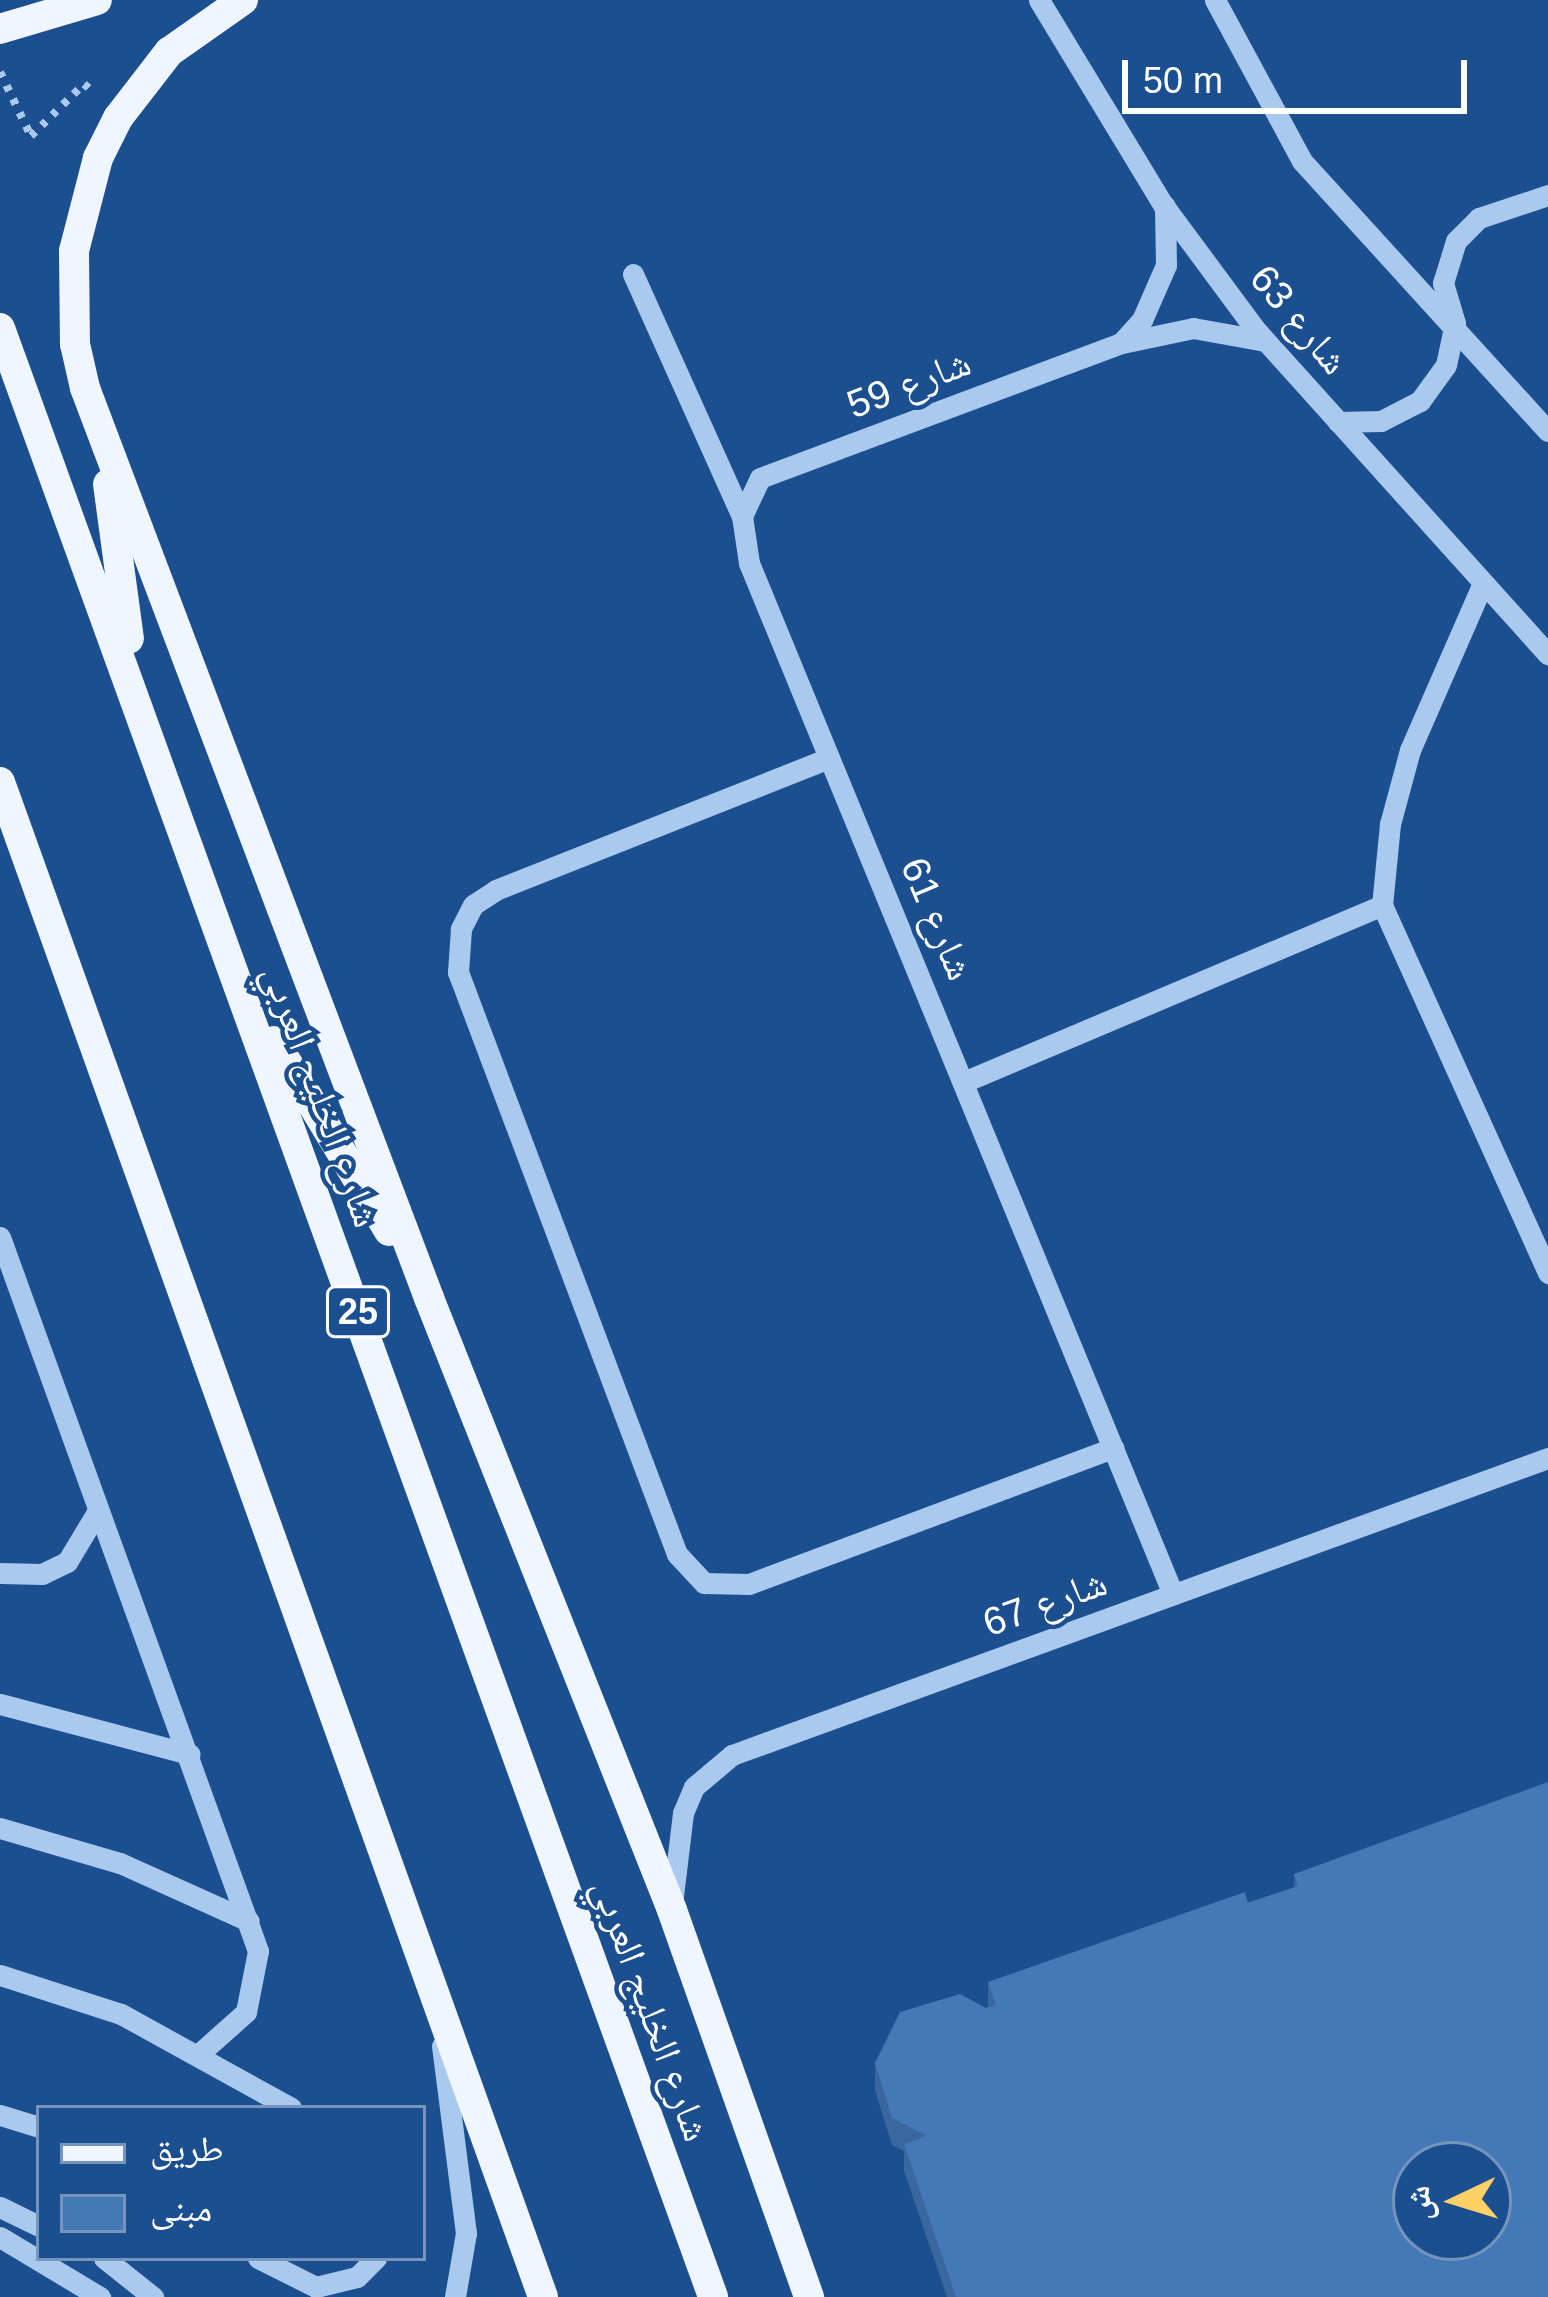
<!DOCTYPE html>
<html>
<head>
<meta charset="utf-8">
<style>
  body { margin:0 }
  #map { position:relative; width:1548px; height:2297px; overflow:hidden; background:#1b4f8f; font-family:Helvetica,"Noto Naskh Arabic",sans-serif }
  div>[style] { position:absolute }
  .path>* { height:8px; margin-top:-4px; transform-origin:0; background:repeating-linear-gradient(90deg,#a9c9ee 0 6px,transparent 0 15px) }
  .minor>* { height:21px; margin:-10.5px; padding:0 10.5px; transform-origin:10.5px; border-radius:10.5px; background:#a9c9ee }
  .major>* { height:30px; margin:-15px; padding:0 15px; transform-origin:15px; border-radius:15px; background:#f0f6ff }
  .wall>* { inset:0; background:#3a679d }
  .building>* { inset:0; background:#4478b7 }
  span { translate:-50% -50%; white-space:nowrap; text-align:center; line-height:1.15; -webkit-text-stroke:9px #1b4f8f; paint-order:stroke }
  .shield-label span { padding:3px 9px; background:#1b4f8f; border:3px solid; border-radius:9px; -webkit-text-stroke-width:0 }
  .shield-label { font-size:36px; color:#fff; font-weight:700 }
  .street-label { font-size:39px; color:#fff }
  .legend { position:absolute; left:36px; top:2105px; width:390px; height:156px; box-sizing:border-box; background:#1b4f8f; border:3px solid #7695bc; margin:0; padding:15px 21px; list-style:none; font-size:36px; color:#fff }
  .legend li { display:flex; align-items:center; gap:24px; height:60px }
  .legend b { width:60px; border:3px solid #7695bc }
  .north { position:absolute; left:1392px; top:2141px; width:120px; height:120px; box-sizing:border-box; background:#1b4f8f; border:3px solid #7695bc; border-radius:50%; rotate:266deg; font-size:33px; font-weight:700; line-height:48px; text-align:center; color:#fff }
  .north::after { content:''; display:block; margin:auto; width:42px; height:54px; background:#ffd166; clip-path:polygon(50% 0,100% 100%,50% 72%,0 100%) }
  .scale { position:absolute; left:1122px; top:60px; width:345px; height:54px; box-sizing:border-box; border:6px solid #fff; border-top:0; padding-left:15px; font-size:36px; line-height:42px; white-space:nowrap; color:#fff; -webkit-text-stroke:9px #1b4f8f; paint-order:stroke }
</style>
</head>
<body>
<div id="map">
  <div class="path">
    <div style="left:0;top:72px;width:71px;rotate:64.2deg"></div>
    <div style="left:31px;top:136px;width:74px;rotate:-44.5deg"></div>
    <div style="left:84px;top:84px;width:11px;rotate:41deg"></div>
  </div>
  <div class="minor">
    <div style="left:1039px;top:0;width:241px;rotate:58.8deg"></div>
    <div style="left:1164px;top:206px;width:153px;rotate:53.5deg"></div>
    <div style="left:1255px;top:329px;width:438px;rotate:48deg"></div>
    <div style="left:1215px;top:0;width:183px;rotate:61.6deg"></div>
    <div style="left:1302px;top:161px;width:365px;rotate:47.7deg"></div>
    <div style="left:633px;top:274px;width:265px;rotate:65.8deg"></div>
    <div style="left:742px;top:516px;width:48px;rotate:81.5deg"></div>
    <div style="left:749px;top:563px;width:1115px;rotate:67.65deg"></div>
    <div style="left:1122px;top:342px;width:30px;rotate:-48deg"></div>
    <div style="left:1142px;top:320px;width:60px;rotate:-66.4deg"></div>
    <div style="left:1166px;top:265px;width:59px;rotate:-91deg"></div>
    <div style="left:1338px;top:422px;width:43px;rotate:-1.3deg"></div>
    <div style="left:1381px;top:421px;width:44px;rotate:-27.1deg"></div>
    <div style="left:1420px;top:401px;width:44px;rotate:-54.2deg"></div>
    <div style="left:1446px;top:365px;width:43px;rotate:-77.9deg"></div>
    <div style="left:1455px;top:323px;width:42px;rotate:-106.7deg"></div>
    <div style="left:1443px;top:283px;width:44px;rotate:-72.8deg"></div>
    <div style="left:1456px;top:241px;width:33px;rotate:-45deg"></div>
    <div style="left:1479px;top:218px;width:73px;rotate:-18.4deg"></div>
    <div style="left:742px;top:516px;width:42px;rotate:-64.7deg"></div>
    <div style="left:760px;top:478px;width:386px;rotate:-20.5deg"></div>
    <div style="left:1122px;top:343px;width:73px;rotate:-11.9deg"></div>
    <div style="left:1193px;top:328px;width:73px;rotate:10.2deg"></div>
    <div style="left:1483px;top:583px;width:182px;rotate:113.6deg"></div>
    <div style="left:1410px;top:750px;width:77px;rotate:105.1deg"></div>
    <div style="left:1390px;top:824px;width:81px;rotate:95.6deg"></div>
    <div style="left:1382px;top:905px;width:404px;rotate:65.7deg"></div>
    <div style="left:829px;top:758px;width:358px;rotate:158.4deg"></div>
    <div style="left:496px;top:890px;width:27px;rotate:147deg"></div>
    <div style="left:473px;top:905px;width:27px;rotate:117deg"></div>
    <div style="left:461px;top:929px;width:43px;rotate:94deg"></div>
    <div style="left:458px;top:972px;width:622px;rotate:69.38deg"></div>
    <div style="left:677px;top:1554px;width:40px;rotate:47deg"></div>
    <div style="left:704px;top:1583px;width:45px;rotate:1.3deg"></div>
    <div style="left:749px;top:1584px;width:389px;rotate:-20.5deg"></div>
    <div style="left:966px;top:1081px;width:452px;rotate:-22.9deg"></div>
    <div style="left:0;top:1237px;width:759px;rotate:70.13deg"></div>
    <div style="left:258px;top:1951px;width:62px;rotate:101.1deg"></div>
    <div style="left:246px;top:2012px;width:62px;rotate:138.3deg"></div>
    <div style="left:0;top:1573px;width:42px;rotate:1.4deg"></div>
    <div style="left:42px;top:1574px;width:28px;rotate:-26deg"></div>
    <div style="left:67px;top:1562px;width:56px;rotate:-58.9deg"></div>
    <div style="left:0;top:1704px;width:196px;rotate:14.8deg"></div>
    <div style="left:0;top:1828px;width:125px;rotate:16.3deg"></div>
    <div style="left:120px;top:1863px;width:141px;rotate:24.2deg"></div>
    <div style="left:672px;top:1904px;width:92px;rotate:-83.1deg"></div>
    <div style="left:683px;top:1813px;width:28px;rotate:-67deg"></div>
    <div style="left:694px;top:1787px;width:50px;rotate:-40.1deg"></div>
    <div style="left:732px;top:1755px;width:868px;rotate:-20deg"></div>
    <div style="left:0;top:1975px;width:127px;rotate:17.9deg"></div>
    <div style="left:121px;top:2014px;width:194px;rotate:28.9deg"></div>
    <div style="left:442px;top:2046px;width:189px;rotate:82.7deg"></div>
    <div style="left:466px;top:2233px;width:65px;rotate:99.8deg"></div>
    <div style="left:0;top:2115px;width:41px;rotate:17.1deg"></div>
    <div style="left:0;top:2207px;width:43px;rotate:26deg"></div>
    <div style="left:0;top:2237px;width:117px;rotate:31deg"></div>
    <div style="left:104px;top:2258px;width:63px;rotate:38.5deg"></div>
    <div style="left:258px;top:2258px;width:65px;rotate:26.6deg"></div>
    <div style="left:316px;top:2287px;width:42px;rotate:-13.7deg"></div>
    <div style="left:357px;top:2277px;width:27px;rotate:-45deg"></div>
  </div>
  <div class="major">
    <div style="left:243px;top:0;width:90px;rotate:144.9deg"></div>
    <div style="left:169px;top:52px;width:83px;rotate:127.7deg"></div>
    <div style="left:118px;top:118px;width:45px;rotate:116.6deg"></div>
    <div style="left:98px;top:158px;width:96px;rotate:104.5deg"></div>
    <div style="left:74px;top:251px;width:93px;rotate:89.4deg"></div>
    <div style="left:75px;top:344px;width:45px;rotate:77.2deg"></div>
    <div style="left:85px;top:388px;width:973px;rotate:69.29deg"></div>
    <div style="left:429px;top:1298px;width:658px;rotate:68.34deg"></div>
    <div style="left:672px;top:1910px;width:411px;rotate:70.5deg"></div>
    <div style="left:0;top:29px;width:101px;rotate:-16.6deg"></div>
    <div style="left:0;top:328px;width:2094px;rotate:70.09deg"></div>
    <div style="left:108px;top:484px;width:156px;rotate:82.3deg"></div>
    <div style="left:0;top:782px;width:1609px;rotate:70.28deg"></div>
    <div style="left:274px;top:1041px;width:222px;rotate:58.8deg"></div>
  </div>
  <div class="wall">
    <div style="clip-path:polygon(1294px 1874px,1548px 2297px,947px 2297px,904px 2171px,904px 2151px,892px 2145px,875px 2090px,875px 2063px,988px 2007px,988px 1982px,1294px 1888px)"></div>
  </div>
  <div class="building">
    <div style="clip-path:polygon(evenodd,1548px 1782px,1548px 2297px,956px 2297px,904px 2144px,927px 2136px,892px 2118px,875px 2063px,900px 2012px,960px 1994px,986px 2008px,996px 2005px,988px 1982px,1245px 1892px,1248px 1903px,1298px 1886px,1294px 1874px,1548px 1782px,1416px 2165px,1488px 2165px,1488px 2237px,1416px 2237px,1416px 2165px)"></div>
  </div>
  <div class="shield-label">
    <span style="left:358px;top:1312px">25</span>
  </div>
  <div class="street-label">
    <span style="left:1299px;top:320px;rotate:50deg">شارع 63</span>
    <span style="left:909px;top:384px;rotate:-21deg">شارع 59</span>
    <span style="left:937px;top:919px;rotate:67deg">شارع 61</span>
    <span style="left:321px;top:1096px;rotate:70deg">شارع الخليج العربي</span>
    <span style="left:1045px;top:1603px;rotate:-20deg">شارع 67</span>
    <span style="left:651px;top:2010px;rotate:70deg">شارع الخليج العربي</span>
  </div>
  <ul class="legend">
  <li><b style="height:15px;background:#f0f6ff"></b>طريق</li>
  <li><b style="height:33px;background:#4478b7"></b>مبنى</li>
  </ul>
  <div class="north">ش</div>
  <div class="scale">50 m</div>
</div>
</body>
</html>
